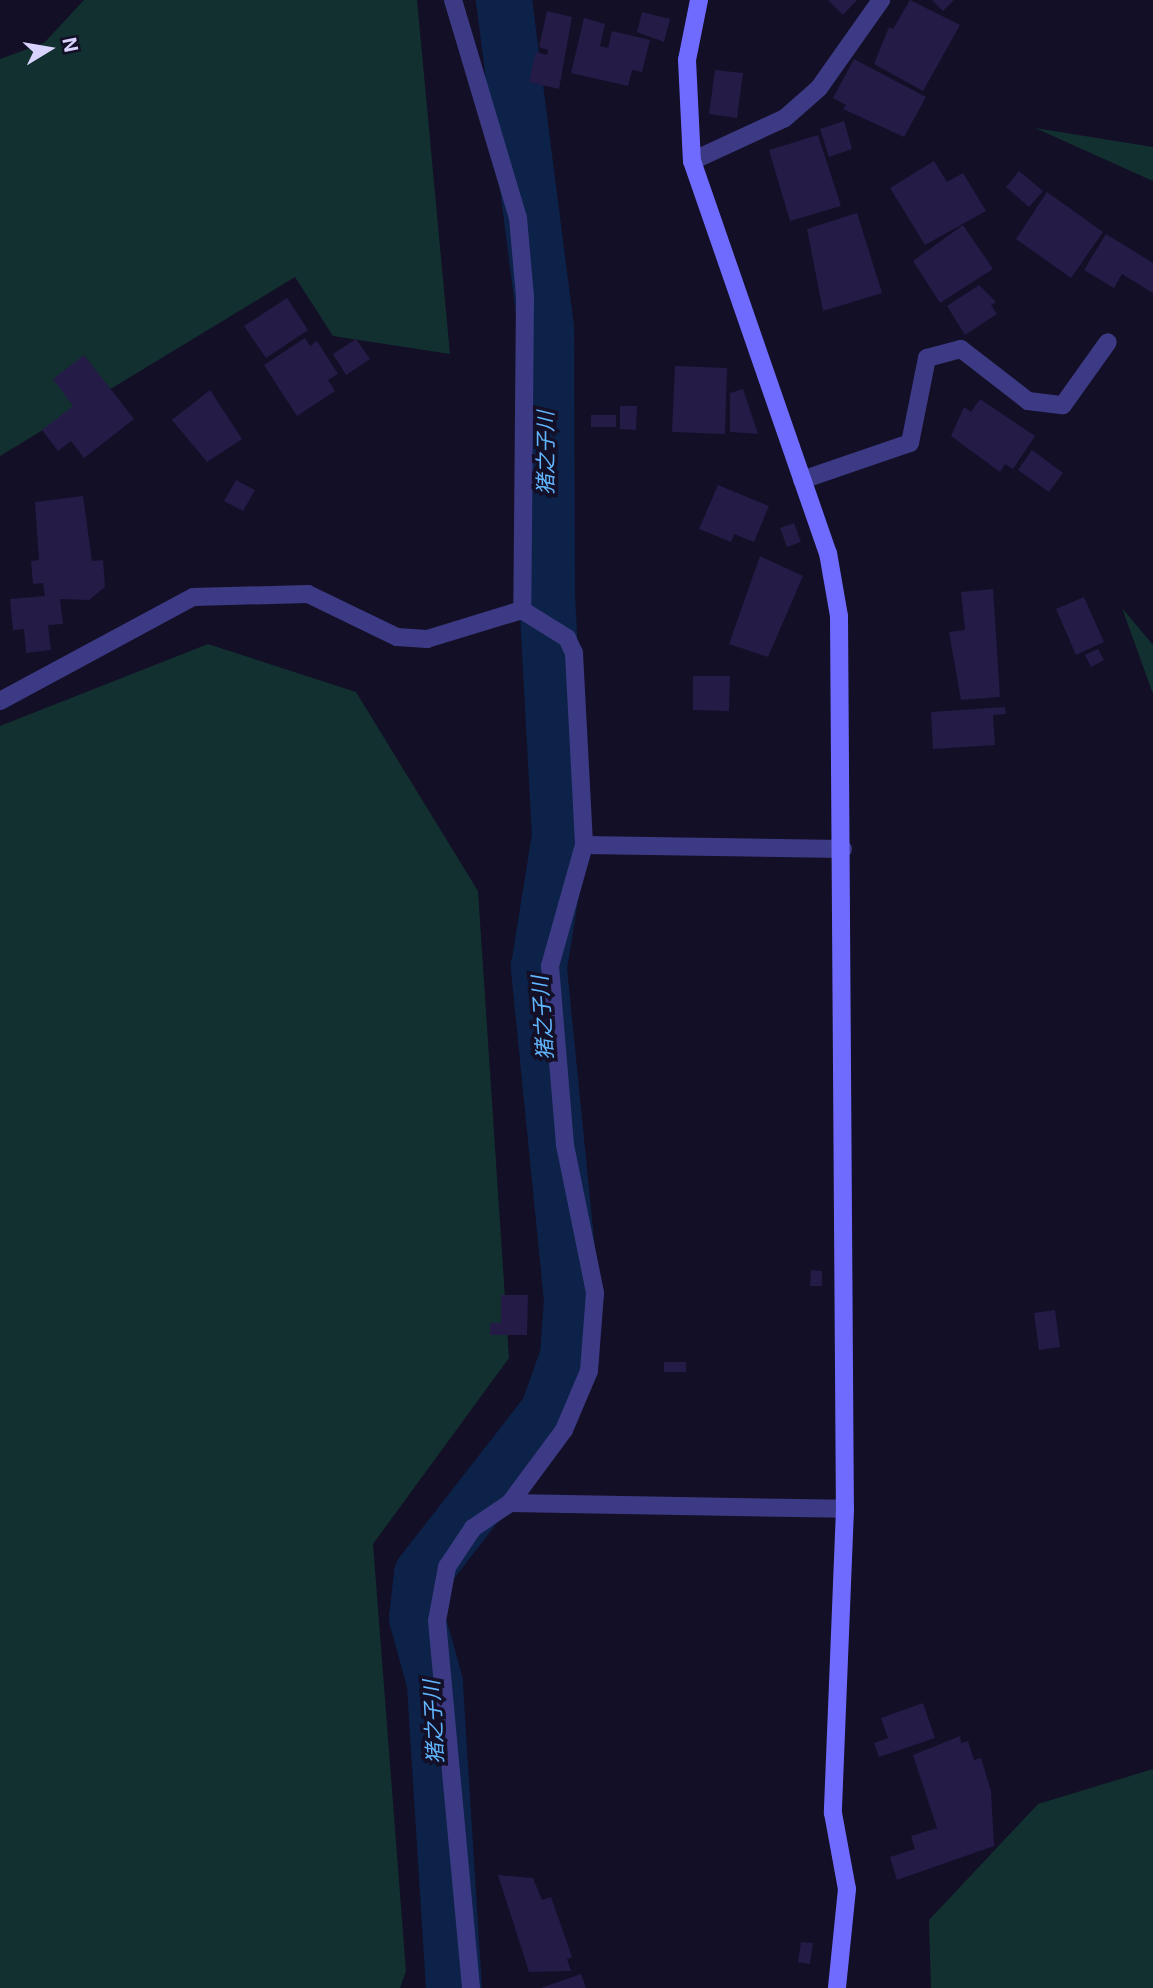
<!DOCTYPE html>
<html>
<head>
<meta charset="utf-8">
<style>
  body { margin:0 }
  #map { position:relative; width:1153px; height:1988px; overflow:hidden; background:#130f26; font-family:Inter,"Noto Sans JP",sans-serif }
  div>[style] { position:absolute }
  .green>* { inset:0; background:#12302f }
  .river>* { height:56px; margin:-28px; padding:0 28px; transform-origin:28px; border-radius:28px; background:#0c2248 }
  .building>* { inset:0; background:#241b47 }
  .lane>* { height:18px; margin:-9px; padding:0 9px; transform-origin:9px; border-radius:9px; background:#3d3a85 }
  .street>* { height:18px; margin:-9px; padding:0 9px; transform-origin:9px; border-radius:9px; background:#3d3a85 }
  .secondary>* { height:18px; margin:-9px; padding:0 9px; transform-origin:9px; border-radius:9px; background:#6f6bff }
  span { translate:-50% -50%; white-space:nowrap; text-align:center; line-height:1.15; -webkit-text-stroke:7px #130f26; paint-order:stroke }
  .water-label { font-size:21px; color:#62b6ff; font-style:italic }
  .north { position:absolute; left:14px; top:14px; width:70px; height:70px; -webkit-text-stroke:5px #130f26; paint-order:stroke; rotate:79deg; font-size:19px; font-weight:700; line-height:28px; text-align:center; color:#d9d4ff }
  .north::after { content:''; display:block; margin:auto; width:24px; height:32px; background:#d9d4ff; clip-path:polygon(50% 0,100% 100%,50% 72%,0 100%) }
</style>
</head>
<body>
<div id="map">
  <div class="green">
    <div style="clip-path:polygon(84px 0,417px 0,450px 354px,333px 336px,295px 277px,0 456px,0 59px,44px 43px)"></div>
    <div style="clip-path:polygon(1035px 128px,1153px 147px,1153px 181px)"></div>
    <div style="clip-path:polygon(1122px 608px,1153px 645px,1153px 694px)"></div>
    <div style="clip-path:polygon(208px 644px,356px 692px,478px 891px,509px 1358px,373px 1544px,406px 1971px,400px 1988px,0 1988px,0 726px)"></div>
    <div style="clip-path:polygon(1153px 1769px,1153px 1988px,931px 1988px,929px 1920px,1038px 1804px)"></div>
  </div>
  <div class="river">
    <div style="left:454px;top:1988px;width:306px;rotate:-93.6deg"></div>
    <div style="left:435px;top:1683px;width:67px;rotate:-105.5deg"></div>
    <div style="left:417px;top:1618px;width:44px;rotate:-83.5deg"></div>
    <div style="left:422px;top:1574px;width:205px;rotate:-52.1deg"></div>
    <div style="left:548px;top:1412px;width:59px;rotate:-70.3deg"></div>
    <div style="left:568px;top:1356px;width:56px;rotate:-85.9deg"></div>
    <div style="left:572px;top:1300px;width:335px;rotate:-95.7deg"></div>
    <div style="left:539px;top:967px;width:133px;rotate:-80.9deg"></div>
    <div style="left:560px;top:836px;width:238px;rotate:-93.1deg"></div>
    <div style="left:547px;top:598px;width:270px;rotate:-90.2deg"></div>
    <div style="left:546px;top:328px;width:331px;rotate:-97.3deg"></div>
  </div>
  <div class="building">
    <div style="clip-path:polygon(828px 0,857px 0,843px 15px)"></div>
    <div style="clip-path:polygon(910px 0,960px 25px,923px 91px,874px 64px,889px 27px,893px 29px)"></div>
    <div style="clip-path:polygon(932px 0,954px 0,943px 11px)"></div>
    <div style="clip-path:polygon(547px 11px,572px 17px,559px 89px,529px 82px,536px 52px,547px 55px,548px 50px,539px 47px)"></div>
    <div style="clip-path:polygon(642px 12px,670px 19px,664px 42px,637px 32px)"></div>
    <div style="clip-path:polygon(584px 18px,605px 24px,600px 46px,608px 48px,612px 31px,650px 40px,642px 72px,632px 70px,628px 86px,571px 73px)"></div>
    <div style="clip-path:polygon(854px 59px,926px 97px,904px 137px,843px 109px,846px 105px,833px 98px)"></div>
    <div style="clip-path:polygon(715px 70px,743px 73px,737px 118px,709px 114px)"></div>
    <div style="clip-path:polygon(844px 121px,852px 149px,829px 157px,820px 129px)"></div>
    <div style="clip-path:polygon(818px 135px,841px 206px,790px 221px,769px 150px)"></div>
    <div style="clip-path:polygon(934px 161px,947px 182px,963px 173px,986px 211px,925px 245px,890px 188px)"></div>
    <div style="clip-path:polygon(1019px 171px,1043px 191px,1029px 207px,1006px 187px)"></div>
    <div style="clip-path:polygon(1047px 192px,1103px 232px,1071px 278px,1016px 239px)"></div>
    <div style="clip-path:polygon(857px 213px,882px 293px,823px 311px,807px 229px)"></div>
    <div style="clip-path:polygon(963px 225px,993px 269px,940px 303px,913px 261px)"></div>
    <div style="clip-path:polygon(1106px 234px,1153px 263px,1153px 293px,1122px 274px,1114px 288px,1084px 270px)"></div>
    <div style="clip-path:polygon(979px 285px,996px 302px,991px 305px,997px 314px,965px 335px,947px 306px)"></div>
    <div style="clip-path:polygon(287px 298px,308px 330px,266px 358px,244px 326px)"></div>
    <div style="clip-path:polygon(305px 338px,310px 346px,317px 341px,338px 374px,328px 380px,335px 391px,297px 416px,264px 365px)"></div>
    <div style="clip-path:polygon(356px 339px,370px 359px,346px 375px,333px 354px)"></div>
    <div style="clip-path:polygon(84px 355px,134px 419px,84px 458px,71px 441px,58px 451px,42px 430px,73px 406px,53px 379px)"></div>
    <div style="clip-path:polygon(675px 366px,727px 368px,725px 434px,672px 432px)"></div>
    <div style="clip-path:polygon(743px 389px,758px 434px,730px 432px,730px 393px)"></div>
    <div style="clip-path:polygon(210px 390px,242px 439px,207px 462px,172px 420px)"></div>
    <div style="clip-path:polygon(980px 399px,1035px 436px,1013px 469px,1005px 464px,1000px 472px,951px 436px,964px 407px,971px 412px)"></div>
    <div style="clip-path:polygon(620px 406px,637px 406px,636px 430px,620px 429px)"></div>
    <div style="clip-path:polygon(591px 415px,616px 415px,616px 427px,591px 427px)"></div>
    <div style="clip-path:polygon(1032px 450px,1063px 473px,1049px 492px,1018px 470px)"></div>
    <div style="clip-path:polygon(236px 480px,255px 490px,243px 511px,224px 501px)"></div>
    <div style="clip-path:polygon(718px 485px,769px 506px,754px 542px,734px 534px,731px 542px,699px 529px)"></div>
    <div style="clip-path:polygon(83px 496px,92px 561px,103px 560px,105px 587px,89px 600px,60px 599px,63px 624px,48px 625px,51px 650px,26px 653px,24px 629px,13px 630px,10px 599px,45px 596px,43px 583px,33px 584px,31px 561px,39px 560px,35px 502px)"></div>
    <div style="clip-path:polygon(794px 523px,801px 542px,787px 547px,780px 528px)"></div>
    <div style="clip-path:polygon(760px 556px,803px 576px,768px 657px,729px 644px)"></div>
    <div style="clip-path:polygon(993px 589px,1000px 697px,961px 700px,949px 632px,965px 630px,961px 592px)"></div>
    <div style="clip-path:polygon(1084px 597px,1104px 642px,1076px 655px,1056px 609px)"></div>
    <div style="clip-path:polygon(1098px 649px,1104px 660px,1091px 667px,1085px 655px)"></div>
    <div style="clip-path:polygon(693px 676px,730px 676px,729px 711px,693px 710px)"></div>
    <div style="clip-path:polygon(1005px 707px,1006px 714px,993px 715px,995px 745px,933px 749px,931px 712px)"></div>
    <div style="clip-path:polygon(811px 1270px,822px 1271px,822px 1286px,810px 1286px)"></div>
    <div style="clip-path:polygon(501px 1295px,528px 1295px,527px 1335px,490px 1335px,490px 1323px,501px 1323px)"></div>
    <div style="clip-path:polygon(1055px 1310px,1060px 1347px,1039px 1350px,1034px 1313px)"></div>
    <div style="clip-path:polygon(664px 1362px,686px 1362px,686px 1372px,664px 1372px)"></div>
    <div style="clip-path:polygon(923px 1703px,935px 1738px,879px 1757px,874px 1743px,888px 1738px,881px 1718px)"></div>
    <div style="clip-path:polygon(960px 1736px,961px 1743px,968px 1741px,974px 1760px,981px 1758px,991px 1791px,994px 1846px,897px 1880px,890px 1857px,915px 1849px,911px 1836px,937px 1828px,913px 1755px)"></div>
    <div style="clip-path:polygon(498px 1875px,533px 1878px,542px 1900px,551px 1897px,572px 1957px,567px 1959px,571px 1971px,529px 1972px)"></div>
    <div style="clip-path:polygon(801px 1942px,813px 1943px,810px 1964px,798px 1962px)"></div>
    <div style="clip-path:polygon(581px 1974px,586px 1988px,541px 1988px)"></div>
  </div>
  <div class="lane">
    <div style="left:802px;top:480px;width:114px;rotate:-18.9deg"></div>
    <div style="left:910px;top:443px;width:87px;rotate:-78.7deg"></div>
    <div style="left:927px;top:358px;width:35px;rotate:-15deg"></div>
    <div style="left:961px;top:349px;width:85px;rotate:37.8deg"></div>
    <div style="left:1028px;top:401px;width:35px;rotate:7deg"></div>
    <div style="left:1063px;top:405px;width:77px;rotate:-54.5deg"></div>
    <div style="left:0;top:701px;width:219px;rotate:-28.3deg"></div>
    <div style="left:193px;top:597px;width:115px;rotate:-1.5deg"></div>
    <div style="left:308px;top:594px;width:99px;rotate:25.8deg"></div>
    <div style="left:397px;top:637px;width:30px;rotate:4deg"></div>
    <div style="left:427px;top:639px;width:99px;rotate:-17deg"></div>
  </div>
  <div class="street">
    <div style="left:453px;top:0;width:227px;rotate:73.4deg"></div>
    <div style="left:518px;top:218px;width:79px;rotate:84.9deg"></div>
    <div style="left:525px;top:297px;width:313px;rotate:90.5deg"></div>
    <div style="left:522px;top:610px;width:53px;rotate:31.9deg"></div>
    <div style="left:567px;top:638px;width:17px;rotate:65deg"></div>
    <div style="left:574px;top:653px;width:192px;rotate:87deg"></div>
    <div style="left:584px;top:845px;width:126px;rotate:105.7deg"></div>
    <div style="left:550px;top:966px;width:180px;rotate:85.2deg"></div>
    <div style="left:565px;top:1145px;width:151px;rotate:78.5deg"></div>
    <div style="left:595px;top:1293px;width:78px;rotate:94.4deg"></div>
    <div style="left:589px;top:1371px;width:64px;rotate:113deg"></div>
    <div style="left:564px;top:1430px;width:91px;rotate:126.5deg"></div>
    <div style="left:510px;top:1503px;width:45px;rotate:146deg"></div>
    <div style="left:473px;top:1528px;width:47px;rotate:123.7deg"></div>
    <div style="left:447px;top:1567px;width:55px;rotate:100.5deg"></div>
    <div style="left:437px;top:1621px;width:369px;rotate:84.7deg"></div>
    <div style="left:692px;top:161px;width:102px;rotate:-24.8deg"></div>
    <div style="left:785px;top:118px;width:45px;rotate:-41.4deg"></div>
    <div style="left:819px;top:88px;width:108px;rotate:-54.8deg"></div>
    <div style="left:584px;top:845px;width:259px;rotate:0.9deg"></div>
    <div style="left:510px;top:1503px;width:335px;rotate:1deg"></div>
  </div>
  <div class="secondary">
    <div style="left:699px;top:0;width:61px;rotate:101.3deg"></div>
    <div style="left:687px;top:60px;width:101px;rotate:87.2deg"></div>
    <div style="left:692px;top:161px;width:415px;rotate:70.9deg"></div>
    <div style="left:828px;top:553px;width:64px;rotate:80.1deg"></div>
    <div style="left:839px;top:616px;width:893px;rotate:89.62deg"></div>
    <div style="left:845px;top:1509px;width:304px;rotate:92.3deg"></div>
    <div style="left:833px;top:1813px;width:77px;rotate:79.6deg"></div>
    <div style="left:847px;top:1889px;width:100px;rotate:95.8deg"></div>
  </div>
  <div class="water-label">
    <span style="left:546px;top:453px;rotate:-90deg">猪之子川</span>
    <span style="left:543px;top:1018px;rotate:-94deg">猪之子川</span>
    <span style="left:434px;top:1722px;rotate:-93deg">猪之子川</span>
  </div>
  <div class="north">N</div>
</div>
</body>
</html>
